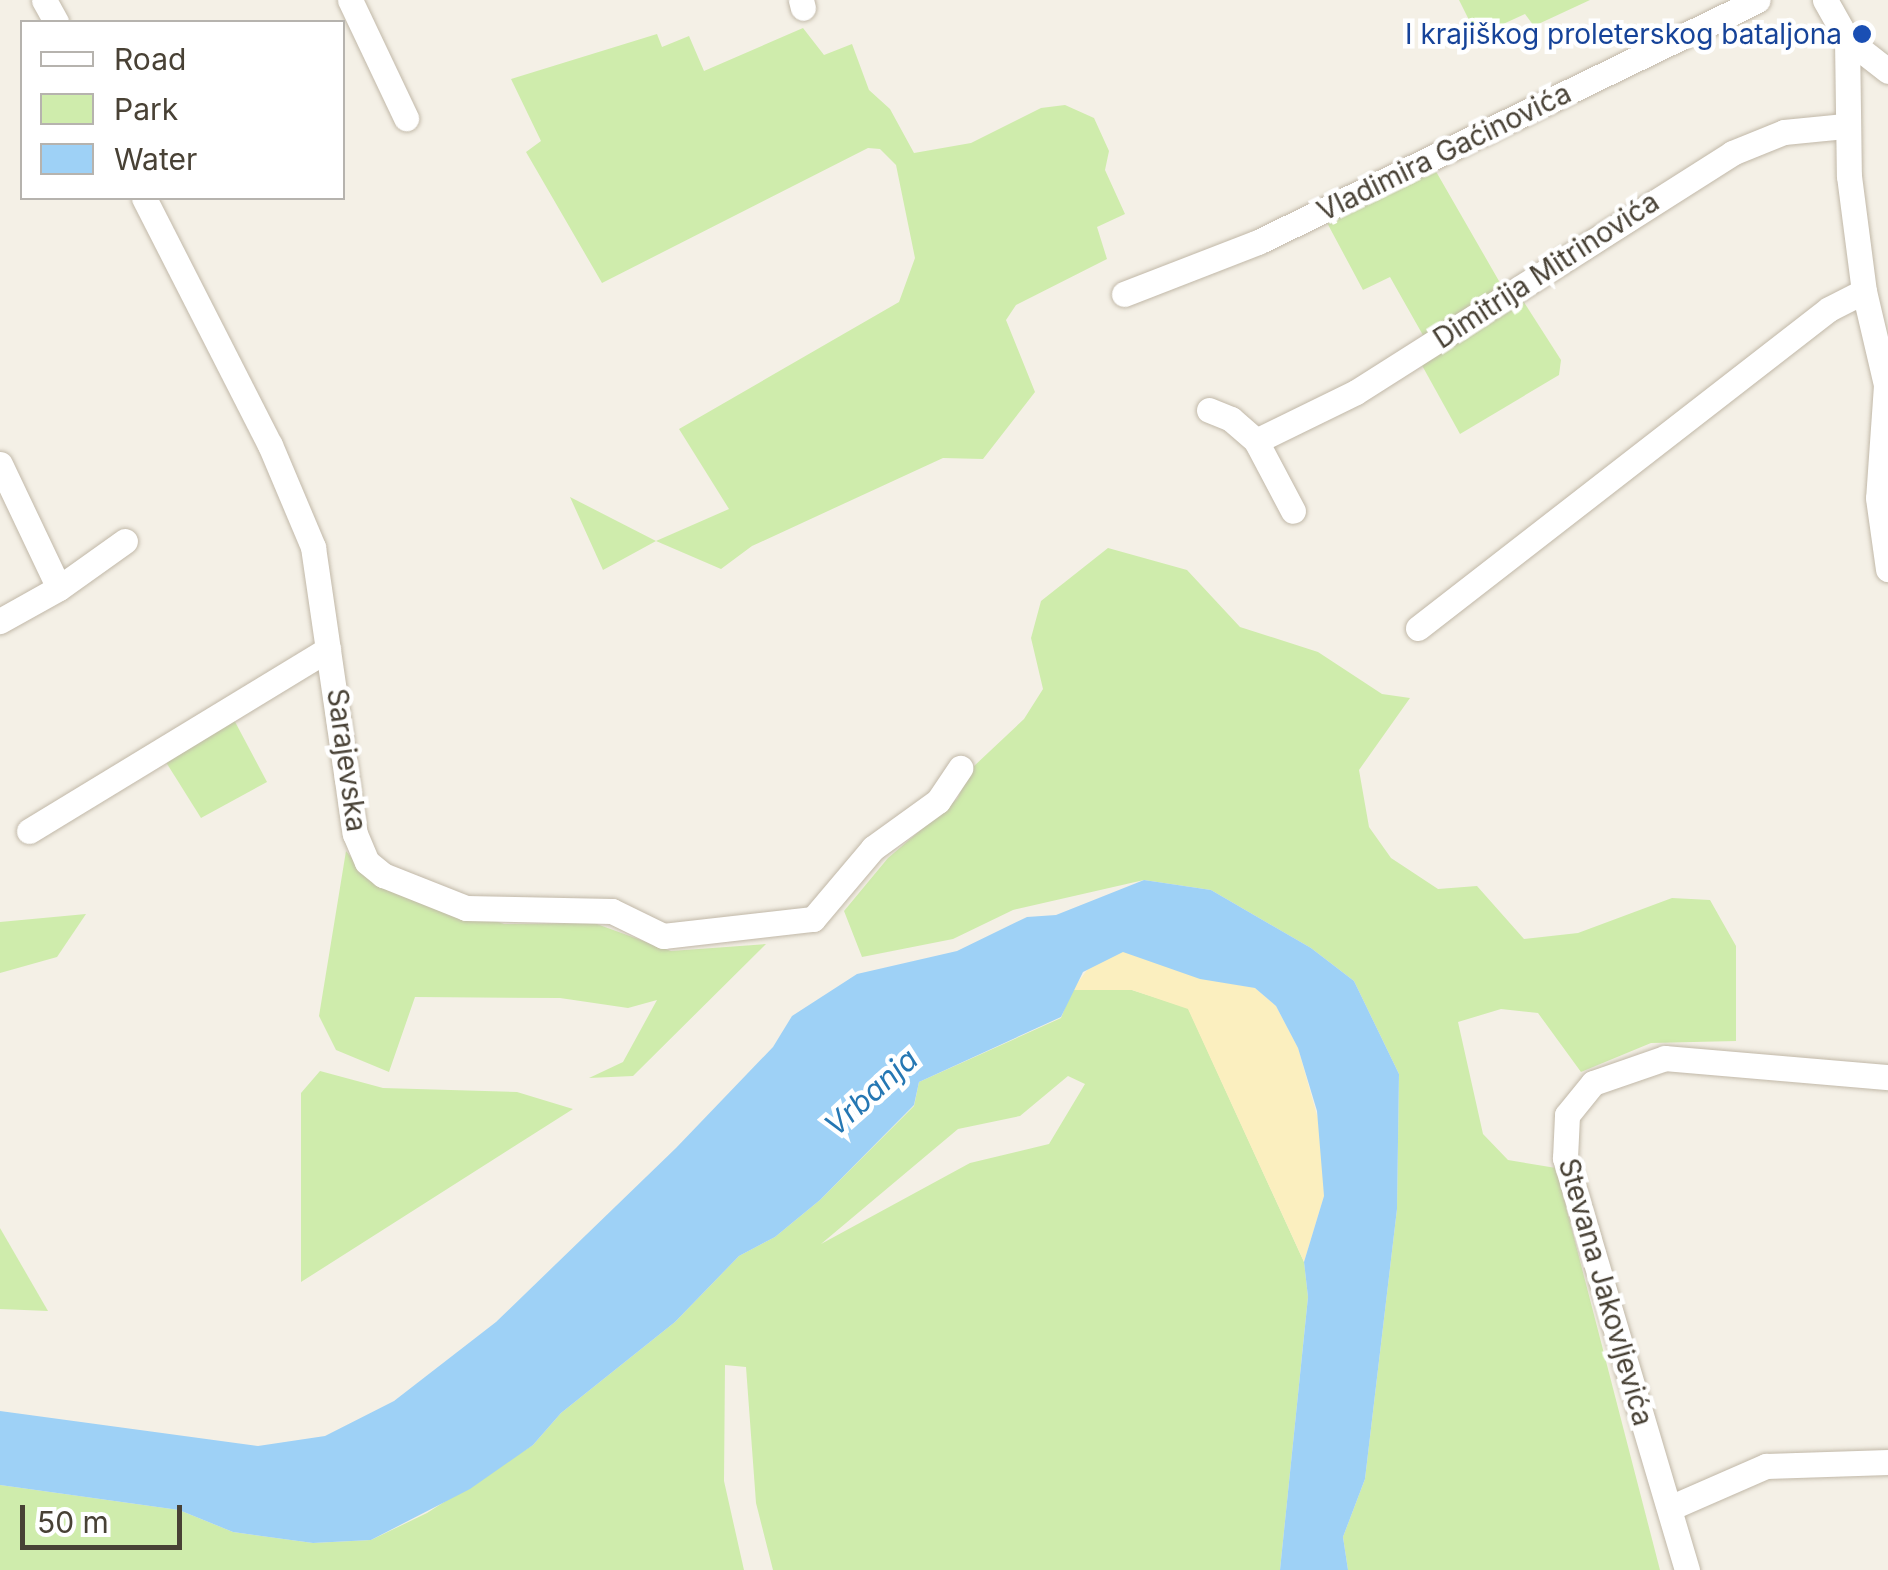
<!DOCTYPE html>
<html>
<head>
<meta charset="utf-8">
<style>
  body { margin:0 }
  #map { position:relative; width:1888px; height:1570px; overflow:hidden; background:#f4f0e6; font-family:Inter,sans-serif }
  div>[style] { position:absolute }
  .green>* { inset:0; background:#cfecac }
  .sand>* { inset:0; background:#fbefbf }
  .water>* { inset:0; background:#9ed1f6 }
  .roads { filter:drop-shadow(0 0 2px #c1b8a8) drop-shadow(0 0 2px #c1b8a8) }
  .minor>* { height:25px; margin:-12.5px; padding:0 12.5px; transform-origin:12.5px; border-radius:12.5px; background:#fff }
  .dots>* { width:28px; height:28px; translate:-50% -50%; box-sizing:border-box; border:5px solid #fff; border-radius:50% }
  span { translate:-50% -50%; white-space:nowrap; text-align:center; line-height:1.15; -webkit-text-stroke:9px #fff; paint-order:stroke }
  .transit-label { font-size:28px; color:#164399 }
  .right { translate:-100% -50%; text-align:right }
  .street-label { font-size:28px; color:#484135 }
  .water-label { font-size:30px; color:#2577b3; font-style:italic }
  .legend { position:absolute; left:20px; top:20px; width:325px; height:180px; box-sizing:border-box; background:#fff; border:2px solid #b6b3ae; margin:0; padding:12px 18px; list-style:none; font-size:30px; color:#484135 }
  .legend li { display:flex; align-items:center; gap:20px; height:50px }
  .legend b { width:50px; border:2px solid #b6b3ae }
  .scale { position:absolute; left:20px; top:1505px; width:162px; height:45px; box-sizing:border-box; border:5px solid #484135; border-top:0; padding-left:12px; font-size:30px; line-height:35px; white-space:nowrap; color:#484135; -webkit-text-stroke:8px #fff; paint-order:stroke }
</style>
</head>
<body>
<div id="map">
  <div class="green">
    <div style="clip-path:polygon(1459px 0,1590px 0,1534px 26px,1525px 14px,1477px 36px)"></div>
    <div style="clip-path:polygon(803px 28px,824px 55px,852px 44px,869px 90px,890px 109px,914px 153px,971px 143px,1041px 108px,1065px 105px,1094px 118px,1109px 151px,1105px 170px,1125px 214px,1097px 227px,1107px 259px,1016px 305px,1006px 320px,1035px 392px,983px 459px,943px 458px,752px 546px,721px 569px,656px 541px,603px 570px,570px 497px,656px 541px,729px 509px,679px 429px,899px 302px,915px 258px,896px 165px,880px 149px,868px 148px,602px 283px,526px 152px,541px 141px,511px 79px,657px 34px,662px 47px,689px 36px,704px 71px)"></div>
    <div style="clip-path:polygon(1434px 168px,1503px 288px,1424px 337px,1390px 277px,1363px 290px,1325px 219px)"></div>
    <div style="clip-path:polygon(1520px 296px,1561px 360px,1559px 375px,1460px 434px,1419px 360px)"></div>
    <div style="clip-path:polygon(1108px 548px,1187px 570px,1240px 627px,1318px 652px,1382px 694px,1410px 698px,1359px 770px,1369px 827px,1391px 858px,1438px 889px,1477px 886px,1524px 939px,1578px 933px,1672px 898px,1710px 900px,1736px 946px,1736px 1041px,1651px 1043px,1581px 1072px,1538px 1013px,1501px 1009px,1458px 1022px,1483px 1134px,1508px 1160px,1556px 1168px,1660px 1570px,1348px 1570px,1343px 1537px,1365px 1479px,1397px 1209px,1399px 1074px,1354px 981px,1311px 948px,1211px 890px,1144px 880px,1013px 910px,953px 939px,862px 957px,844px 911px,888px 858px,957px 799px,973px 767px,1024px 719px,1043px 689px,1031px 638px,1041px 601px)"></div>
    <div style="clip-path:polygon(233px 718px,267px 782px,201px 818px,164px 759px)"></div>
    <div style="clip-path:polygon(346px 851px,366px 875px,504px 924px,594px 923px,671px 951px,766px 944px,633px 1076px,589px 1078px,623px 1062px,657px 1000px,628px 1008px,560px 998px,415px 997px,389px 1072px,336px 1050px,319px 1016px)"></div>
    <div style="clip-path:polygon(86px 914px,57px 957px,0 973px,0 922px)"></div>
    <div style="clip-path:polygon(evenodd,1072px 990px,1132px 990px,1188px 1008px,1304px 1262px,1308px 1297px,1280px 1570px,773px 1570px,756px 1503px,746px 1367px,725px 1365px,724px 1481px,744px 1570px,0 1570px,0 1485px,179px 1510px,233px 1532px,313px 1543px,371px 1540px,427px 1513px,533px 1445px,561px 1413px,675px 1322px,739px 1256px,775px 1237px,820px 1200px,914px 1106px,919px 1082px,1061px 1018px,1072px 990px,1068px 1076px,1085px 1084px,1049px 1144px,970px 1163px,821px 1244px,958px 1129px,1020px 1116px,1068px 1076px)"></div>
    <div style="clip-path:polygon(320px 1071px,383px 1088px,517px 1092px,573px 1109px,301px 1282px,301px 1093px)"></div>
    <div style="clip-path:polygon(0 1228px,48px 1311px,0 1309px)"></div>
  </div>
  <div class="sand">
    <div style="clip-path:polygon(1123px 951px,1200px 978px,1255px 988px,1276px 1006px,1298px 1048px,1320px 1126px,1324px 1196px,1304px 1262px,1188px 1009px,1132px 990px,1072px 990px,1094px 961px)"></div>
  </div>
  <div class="water">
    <div style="clip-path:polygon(1144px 880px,1211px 890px,1311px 948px,1354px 981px,1399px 1074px,1397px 1209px,1365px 1479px,1343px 1537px,1348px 1570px,1280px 1570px,1308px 1297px,1304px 1262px,1324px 1196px,1317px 1111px,1298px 1048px,1276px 1006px,1255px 988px,1200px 979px,1123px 952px,1083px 972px,1061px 1017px,919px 1082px,914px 1105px,820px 1200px,775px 1237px,739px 1256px,675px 1322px,561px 1413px,533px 1445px,470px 1489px,371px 1540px,313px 1543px,233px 1532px,179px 1510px,0 1485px,0 1411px,258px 1446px,325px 1436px,394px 1401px,496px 1322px,676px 1148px,773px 1047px,792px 1016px,857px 974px,957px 951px,1027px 917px,1056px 915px)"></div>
  </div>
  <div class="roads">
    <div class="minor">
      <div style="left:44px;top:0;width:25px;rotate:61deg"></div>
      <div style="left:350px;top:0;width:131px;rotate:64.6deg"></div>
      <div style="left:801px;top:0;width:8px;rotate:76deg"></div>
      <div style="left:1825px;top:0;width:45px;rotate:60.6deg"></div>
      <div style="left:1847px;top:39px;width:137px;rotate:89.2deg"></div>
      <div style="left:1849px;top:176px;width:116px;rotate:82.6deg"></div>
      <div style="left:1864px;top:291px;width:97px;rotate:76.8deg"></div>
      <div style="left:1886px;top:385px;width:113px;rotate:94deg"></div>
      <div style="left:1878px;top:498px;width:72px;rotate:82deg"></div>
      <div style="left:1847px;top:39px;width:52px;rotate:38deg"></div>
      <div style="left:144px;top:198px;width:277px;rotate:63deg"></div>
      <div style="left:270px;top:445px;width:111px;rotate:67.1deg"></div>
      <div style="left:313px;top:547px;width:290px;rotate:81.7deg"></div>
      <div style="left:355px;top:834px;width:30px;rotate:67deg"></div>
      <div style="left:367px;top:862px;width:21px;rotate:39deg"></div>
      <div style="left:383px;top:875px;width:89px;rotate:21.7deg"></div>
      <div style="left:466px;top:908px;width:146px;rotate:1.2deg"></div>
      <div style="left:612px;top:911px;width:57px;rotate:26.1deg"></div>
      <div style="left:663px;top:936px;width:151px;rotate:-6.5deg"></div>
      <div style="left:813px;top:919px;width:93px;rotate:-49.8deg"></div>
      <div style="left:873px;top:848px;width:80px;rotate:-35.9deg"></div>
      <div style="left:938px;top:801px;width:40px;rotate:-56deg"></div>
      <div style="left:1124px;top:294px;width:144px;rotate:-21.2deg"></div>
      <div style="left:1258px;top:242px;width:555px;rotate:-25.83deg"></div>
      <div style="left:1209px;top:410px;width:24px;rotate:22deg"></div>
      <div style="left:1231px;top:419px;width:33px;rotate:41deg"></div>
      <div style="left:1256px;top:441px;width:79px;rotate:62.1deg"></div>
      <div style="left:1256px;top:441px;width:111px;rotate:-26.1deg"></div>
      <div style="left:1356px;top:392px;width:446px;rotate:-32.4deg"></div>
      <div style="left:1732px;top:153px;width:56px;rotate:-22deg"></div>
      <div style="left:1784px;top:132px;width:61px;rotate:-5.6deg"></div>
      <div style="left:0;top:464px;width:137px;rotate:64.6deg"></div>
      <div style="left:59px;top:588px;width:68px;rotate:150.8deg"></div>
      <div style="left:59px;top:588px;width:81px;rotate:-35.5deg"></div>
      <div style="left:1418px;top:628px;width:520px;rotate:-37.82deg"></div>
      <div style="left:1829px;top:309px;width:39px;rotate:-27deg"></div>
      <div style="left:29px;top:831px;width:350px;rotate:-31.3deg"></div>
      <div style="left:1672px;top:1507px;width:103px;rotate:-23.6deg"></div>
      <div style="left:1766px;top:1466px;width:122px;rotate:-1.9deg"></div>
      <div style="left:1687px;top:1570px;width:430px;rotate:-106.5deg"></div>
      <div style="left:1565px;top:1158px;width:43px;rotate:-87.3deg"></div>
      <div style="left:1567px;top:1115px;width:41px;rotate:-50.9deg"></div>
      <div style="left:1593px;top:1083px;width:76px;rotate:-19.1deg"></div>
      <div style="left:1665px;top:1058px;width:224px;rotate:4.9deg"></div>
    </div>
  </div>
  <div class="dots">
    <div style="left:1862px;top:34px;background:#1a4fb4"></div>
  </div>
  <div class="transit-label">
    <span class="right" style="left:1842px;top:34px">I krajiškog proleterskog bataljona</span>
  </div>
  <div class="street-label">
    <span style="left:1444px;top:152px;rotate:-26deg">Vladimira Gaćinovića</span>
    <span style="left:1546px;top:270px;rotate:-33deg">Dimitrija Mitrinovića</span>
    <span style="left:347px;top:760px;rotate:82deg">Sarajevska</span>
    <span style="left:1606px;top:1292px;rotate:74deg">Stevana Jakovljevića</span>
  </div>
  <div class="water-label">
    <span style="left:871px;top:1092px;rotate:-42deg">Vrbanja</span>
  </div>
  <ul class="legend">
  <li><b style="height:12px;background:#fff"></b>Road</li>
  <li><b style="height:28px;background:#cfecac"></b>Park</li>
  <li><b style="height:28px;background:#9ed1f6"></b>Water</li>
  </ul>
  <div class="scale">50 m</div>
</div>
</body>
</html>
